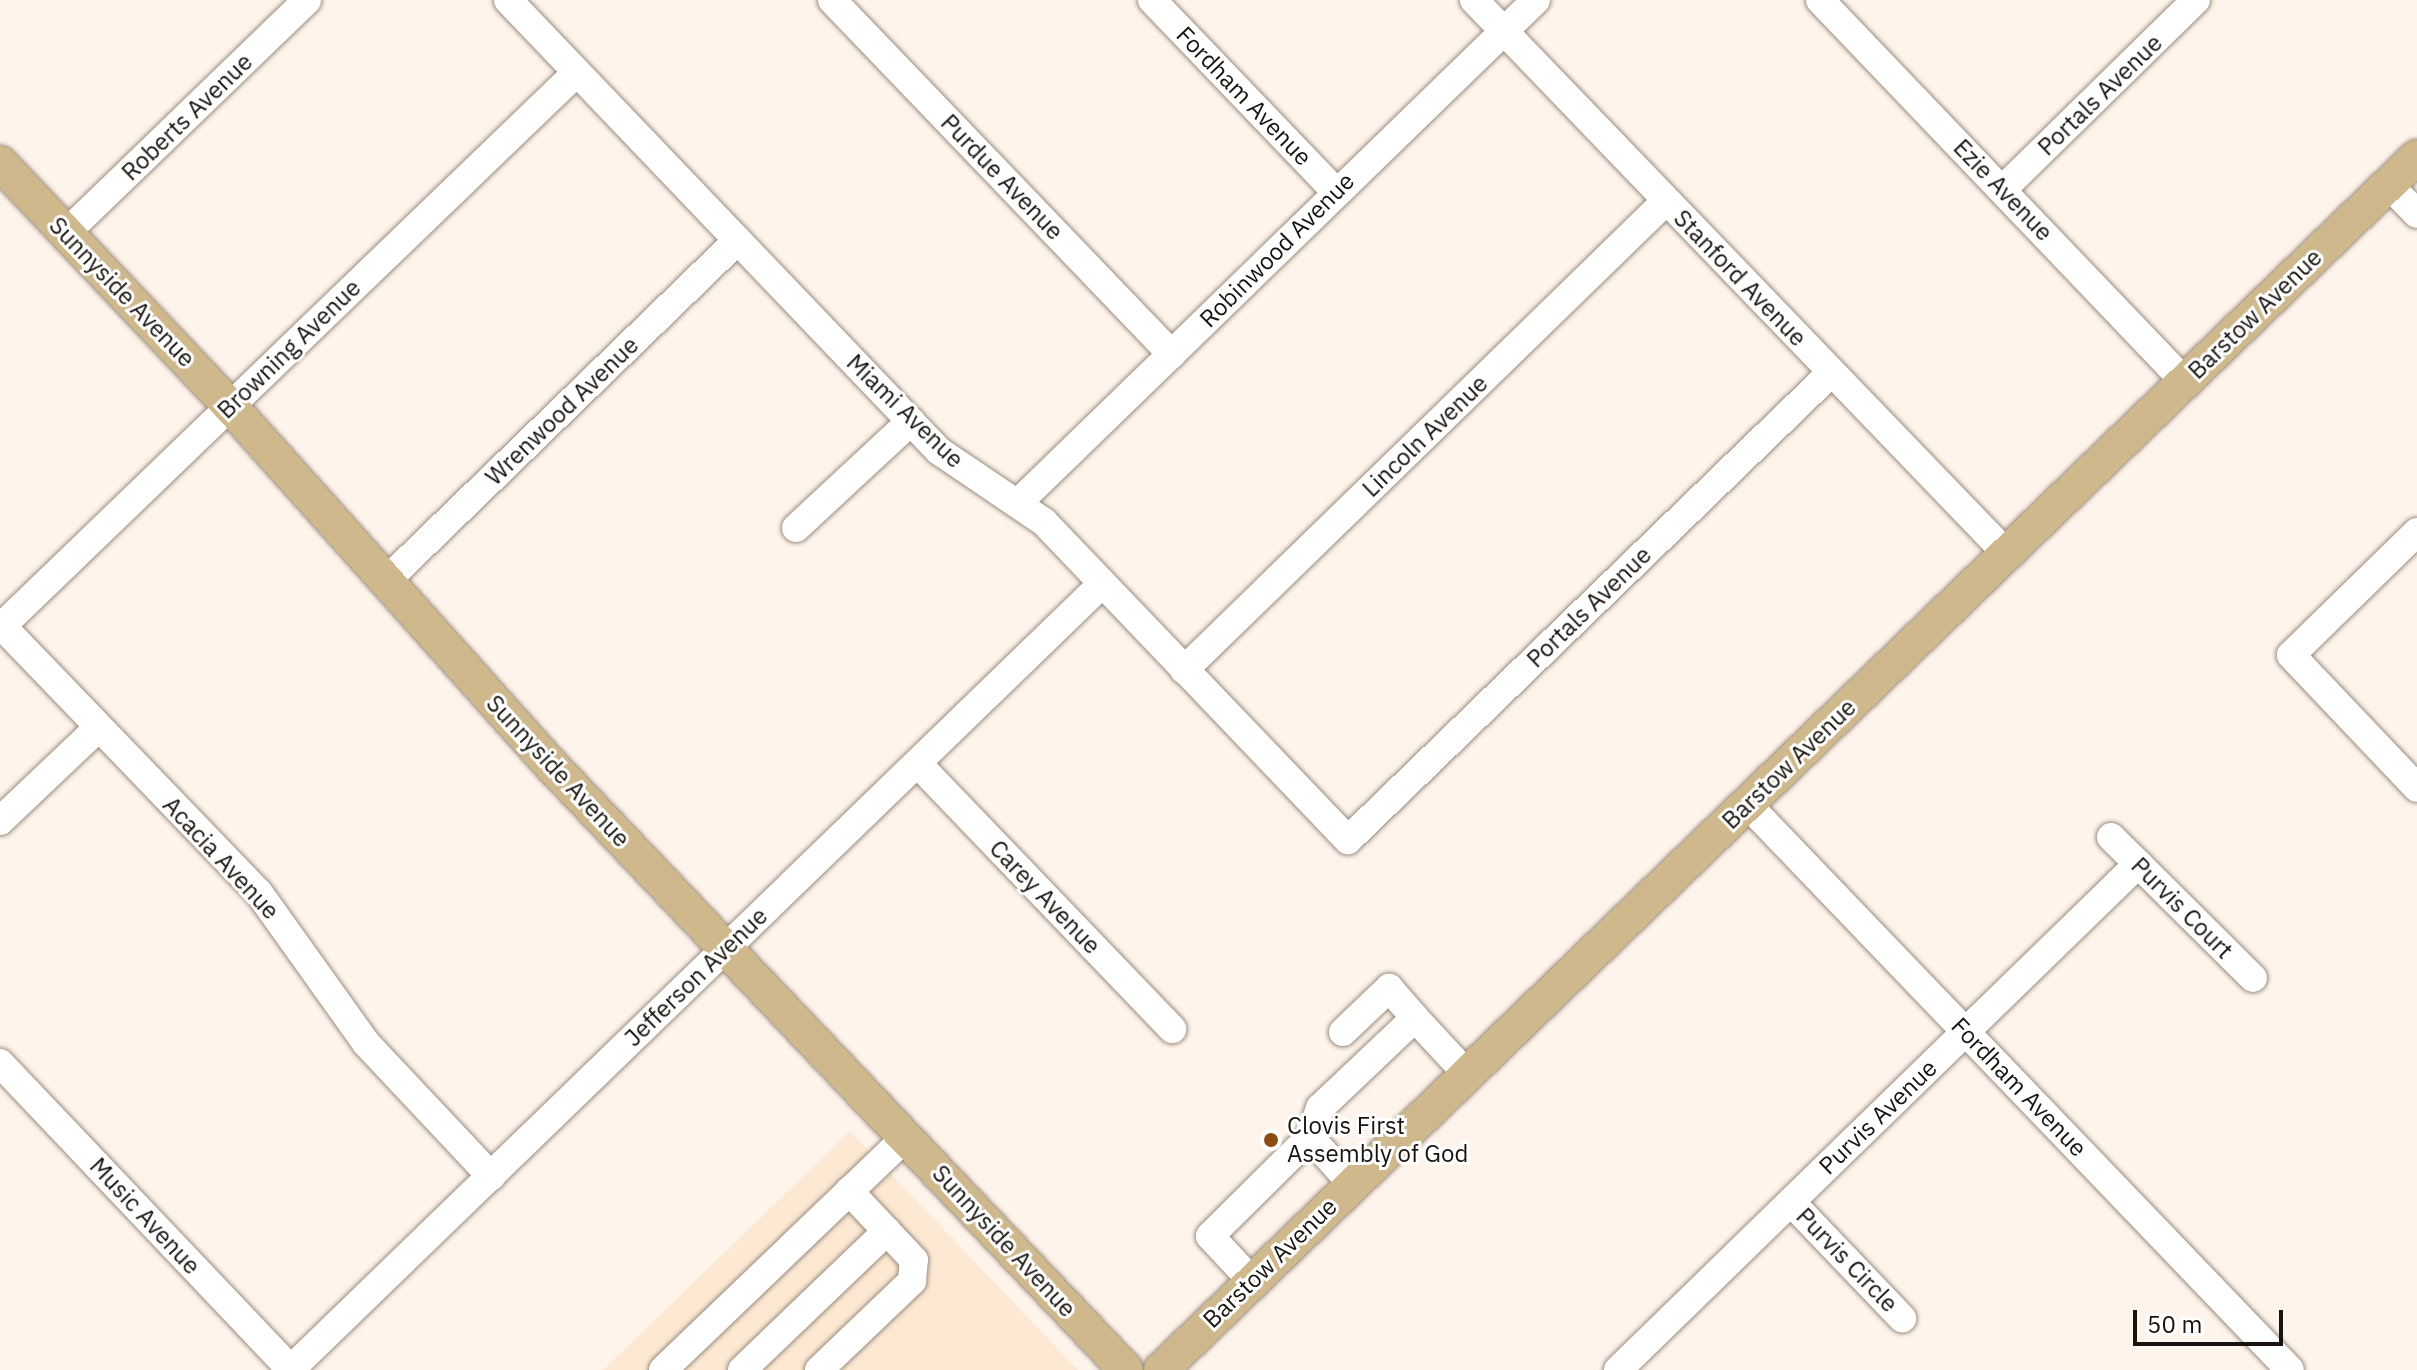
<!DOCTYPE html>
<html>
<head>
<meta charset="utf-8">
<style>
  body { margin:0 }
  #map { position:relative; width:2417px; height:1370px; overflow:hidden; background:#fef4eb; font-family:"IBM Plex Sans",sans-serif }
  div>[style] { position:absolute }
  .built>* { inset:0; background:#fde8d3 }
  .roads { filter:drop-shadow(0 0 2px #9a8c7e) drop-shadow(0 0 2px #9a8c7e) }
  .minor>* { height:28px; margin:-14px; padding:0 14px; transform-origin:14px; border-radius:14px; background:#fff }
  .major>* { height:34px; margin:-17px; padding:0 17px; transform-origin:17px; border-radius:17px; background:#cfb88c }
  .dots>* { width:22px; height:22px; translate:-50% -50%; box-sizing:border-box; border:4px solid #fff; border-radius:50% }
  span { translate:-50% -50%; white-space:nowrap; text-align:center; line-height:1.15; -webkit-text-stroke:6px #fff; paint-order:stroke }
  .street-label { font-size:24px; color:#18130e }
  .poi-label { font-size:24px; color:#18130e }
  .left { translate:0 -50%; text-align:left }
  .scale { position:absolute; left:2133px; top:1310px; width:150px; height:36px; box-sizing:border-box; border:4px solid #18130e; border-top:0; padding-left:10px; font-size:24px; line-height:28px; white-space:nowrap; color:#18130e; -webkit-text-stroke:6px #fff; paint-order:stroke }
</style>
</head>
<body>
<div id="map">
  <div class="built">
    <div style="clip-path:polygon(850px 1131px,1078px 1370px,603px 1370px)"></div>
  </div>
  <div class="roads">
    <div class="minor">
      <div style="left:508px;top:0;width:624px;rotate:46.3deg"></div>
      <div style="left:939px;top:451px;width:127px;rotate:34.1deg"></div>
      <div style="left:1044px;top:522px;width:440px;rotate:46.3deg"></div>
      <div style="left:1348px;top:840px;width:672px;rotate:-44.04deg"></div>
      <div style="left:832px;top:0;width:491px;rotate:46.2deg"></div>
      <div style="left:1152px;top:0;width:266px;rotate:46.2deg"></div>
      <div style="left:1474px;top:0;width:767px;rotate:46.11deg"></div>
      <div style="left:1820px;top:0;width:528px;rotate:46.3deg"></div>
      <div style="left:2389px;top:185px;width:40px;rotate:46deg"></div>
      <div style="left:2003px;top:189px;width:270px;rotate:-44.4deg"></div>
      <div style="left:66px;top:233px;width:335px;rotate:-44deg"></div>
      <div style="left:1020px;top:501px;width:719px;rotate:-44.15deg"></div>
      <div style="left:796px;top:528px;width:157px;rotate:-42.9deg"></div>
      <div style="left:2417px;top:532px;width:176px;rotate:135.7deg"></div>
      <div style="left:2291px;top:655px;width:183px;rotate:46.5deg"></div>
      <div style="left:386px;top:581px;width:489px;rotate:-44.1deg"></div>
      <div style="left:0;top:624px;width:373px;rotate:46.1deg"></div>
      <div style="left:259px;top:893px;width:184px;rotate:54.5deg"></div>
      <div style="left:366px;top:1043px;width:183px;rotate:46.8deg"></div>
      <div style="left:2px;top:626px;width:797px;rotate:-43.93deg"></div>
      <div style="left:1184px;top:670px;width:673px;rotate:-44.22deg"></div>
      <div style="left:919px;top:765px;width:366px;rotate:46.2deg"></div>
      <div style="left:1747px;top:804px;width:784px;rotate:46.19deg"></div>
      <div style="left:0;top:821px;width:134px;rotate:-43.5deg"></div>
      <div style="left:2111px;top:837px;width:200px;rotate:44.8deg"></div>
      <div style="left:1343px;top:1032px;width:64px;rotate:-43.7deg"></div>
      <div style="left:1389px;top:988px;width:40px;rotate:49deg"></div>
      <div style="left:0;top:1063px;width:423px;rotate:46.5deg"></div>
      <div style="left:1352px;top:1184px;width:63px;rotate:-131.8deg"></div>
      <div style="left:1310px;top:1137px;width:31px;rotate:-71deg"></div>
      <div style="left:1320px;top:1108px;width:131px;rotate:-43.5deg"></div>
      <div style="left:1415px;top:1018px;width:76px;rotate:47.1deg"></div>
      <div style="left:1791px;top:1202px;width:161px;rotate:46.3deg"></div>
      <div style="left:1251px;top:1280px;width:60px;rotate:-133deg"></div>
      <div style="left:1210px;top:1236px;width:141px;rotate:-44.7deg"></div>
      <div style="left:290px;top:1370px;width:1130px;rotate:-44.07deg"></div>
      <div style="left:663px;top:1370px;width:338px;rotate:-43.8deg"></div>
      <div style="left:742px;top:1370px;width:201px;rotate:-43.8deg"></div>
      <div style="left:819px;top:1370px;width:129px;rotate:-43.7deg"></div>
      <div style="left:912px;top:1281px;width:21px;rotate:-85deg"></div>
      <div style="left:914px;top:1260px;width:95px;rotate:-133.3deg"></div>
      <div style="left:1618px;top:1370px;width:726px;rotate:-44.22deg"></div>
    </div>
    <div class="major">
      <div style="left:0;top:163px;width:335px;rotate:46.6deg"></div>
      <div style="left:230px;top:406px;width:486px;rotate:48.2deg"></div>
      <div style="left:554px;top:768px;width:830px;rotate:46.46deg"></div>
      <div style="left:1161px;top:1370px;width:1746px;rotate:-44deg"></div>
    </div>
  </div>
  <div class="dots">
    <div style="left:1271px;top:1140px;background:#8a4d0f"></div>
  </div>
  <div class="street-label">
    <span style="left:2100px;top:95px;rotate:-44deg">Portals Avenue</span>
    <span style="left:1244px;top:96px;rotate:46deg">Fordham Avenue</span>
    <span style="left:187px;top:117px;rotate:-44deg">Roberts Avenue</span>
    <span style="left:1002px;top:177px;rotate:46deg">Purdue Avenue</span>
    <span style="left:2003px;top:190px;rotate:46deg">Ezie Avenue</span>
    <span style="left:1277px;top:250px;rotate:-45deg">Robinwood Avenue</span>
    <span style="left:1740px;top:278px;rotate:46deg">Stanford Avenue</span>
    <span style="left:122px;top:292px;rotate:46deg">Sunnyside Avenue</span>
    <span style="left:2255px;top:314px;rotate:-44deg">Barstow Avenue</span>
    <span style="left:289px;top:349px;rotate:-44deg">Browning Avenue</span>
    <span style="left:562px;top:411px;rotate:-44deg">Wrenwood Avenue</span>
    <span style="left:905px;top:411px;rotate:44deg">Miami Avenue</span>
    <span style="left:1425px;top:436px;rotate:-44deg">Lincoln Avenue</span>
    <span style="left:1589px;top:607px;rotate:-44deg">Portals Avenue</span>
    <span style="left:1789px;top:764px;rotate:-44deg">Barstow Avenue</span>
    <span style="left:558px;top:771px;rotate:47deg">Sunnyside Avenue</span>
    <span style="left:221px;top:858px;rotate:47deg">Acacia Avenue</span>
    <span style="left:1045px;top:897px;rotate:46deg">Carey Avenue</span>
    <span style="left:2182px;top:908px;rotate:45deg">Purvis Court</span>
    <span style="left:696px;top:977px;rotate:-44deg">Jefferson Avenue</span>
    <span style="left:2019px;top:1087px;rotate:46deg">Fordham Avenue</span>
    <span style="left:1878px;top:1117px;rotate:-44deg">Purvis Avenue</span>
    <span style="left:145px;top:1216px;rotate:47deg">Music Avenue</span>
    <span style="left:1004px;top:1241px;rotate:47deg">Sunnyside Avenue</span>
    <span style="left:1847px;top:1260px;rotate:46deg">Purvis Circle</span>
    <span style="left:1270px;top:1263px;rotate:-44deg">Barstow Avenue</span>
  </div>
  <div class="poi-label">
    <span class="left" style="left:1287px;top:1140px">Clovis First<br>Assembly of God</span>
  </div>
  <div class="scale">50 m</div>
</div>
</body>
</html>
